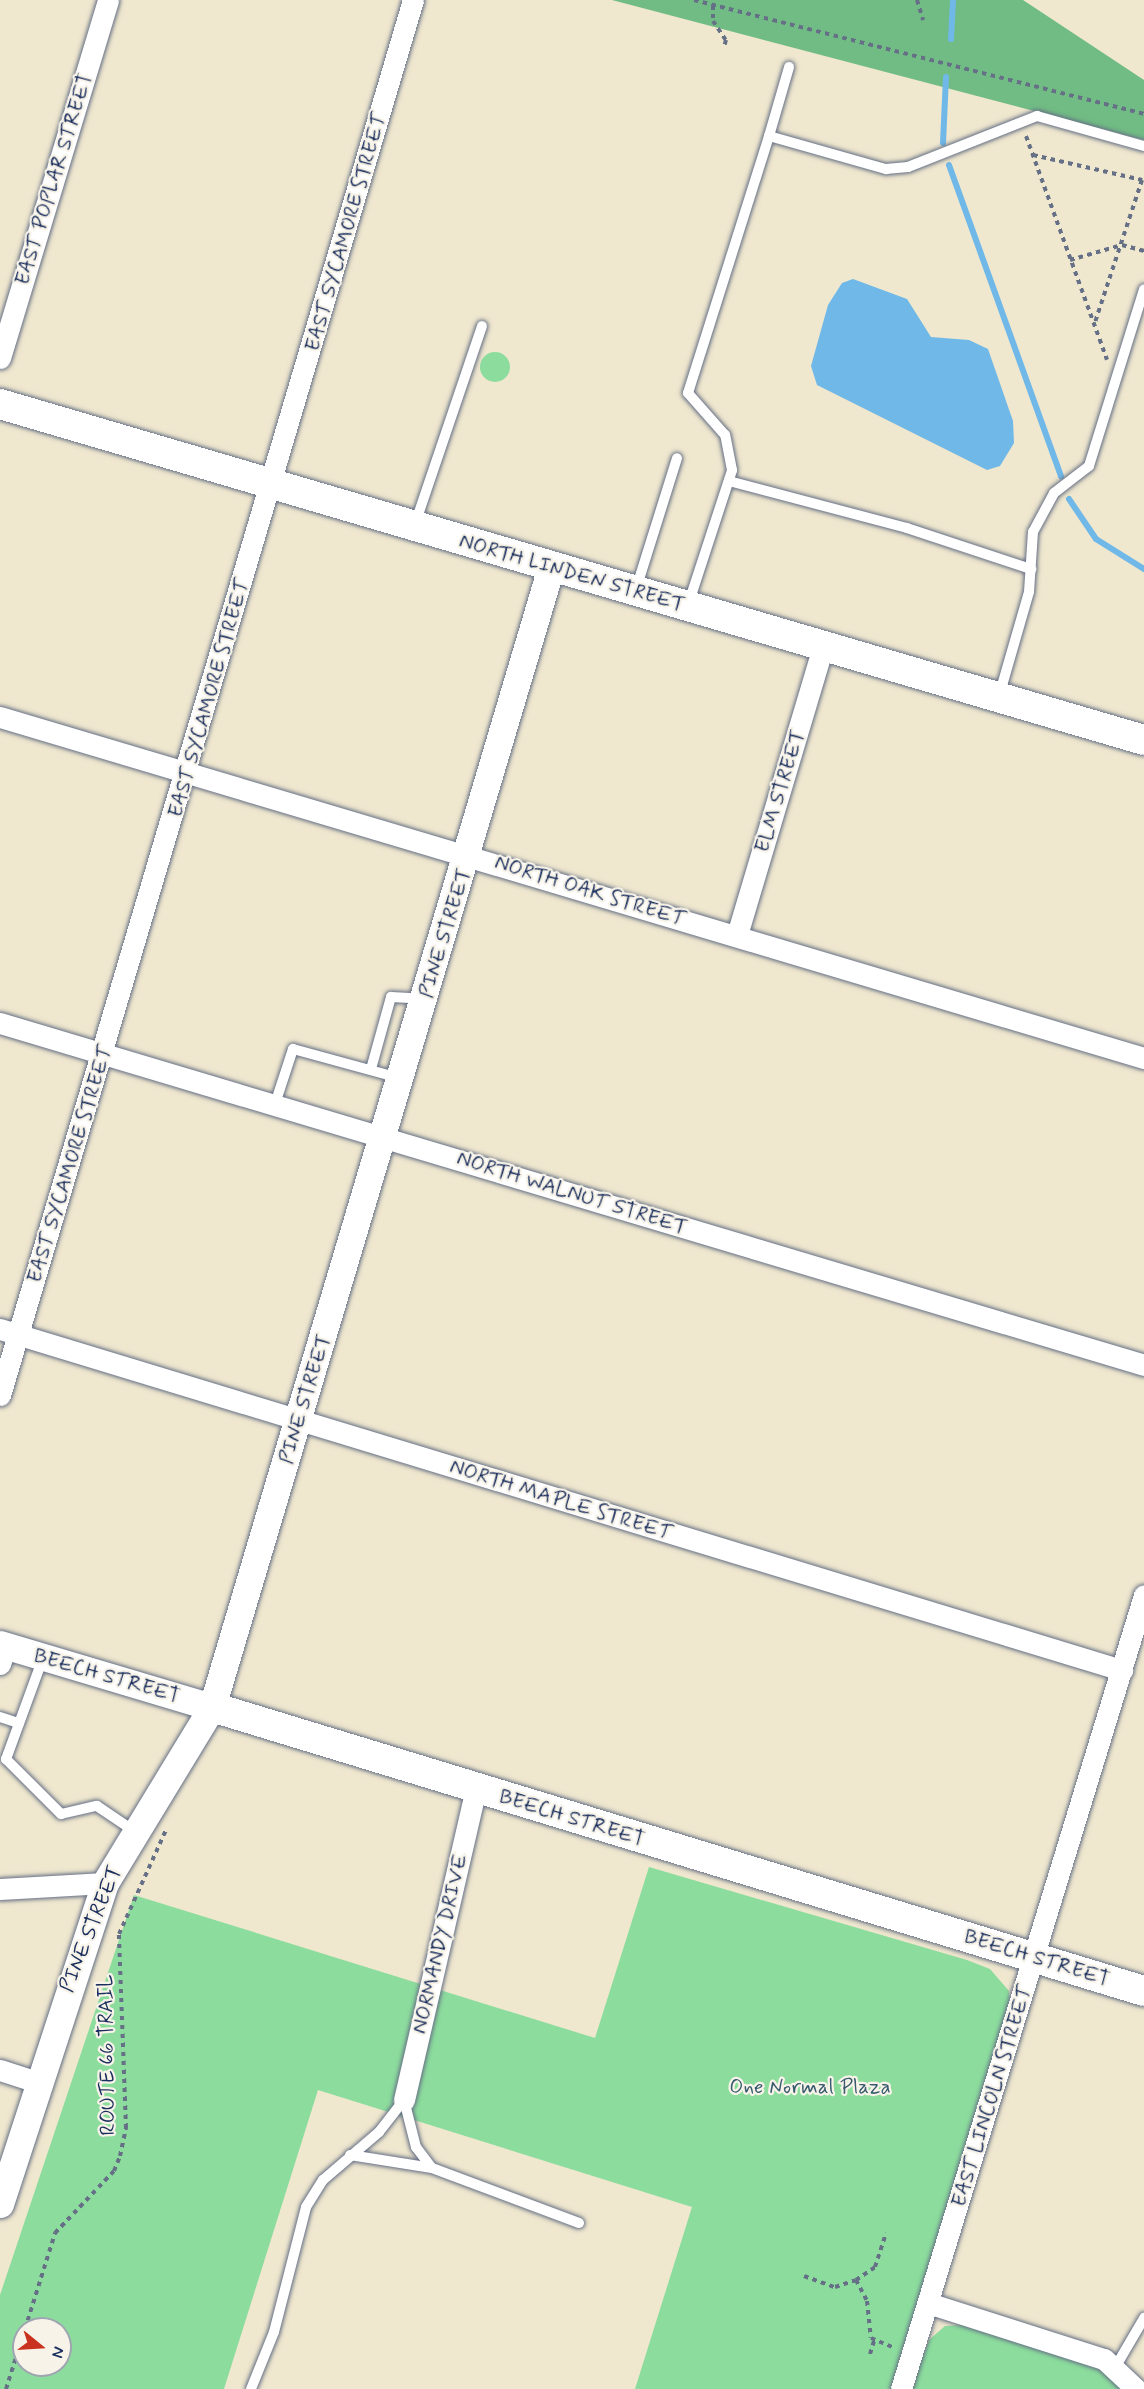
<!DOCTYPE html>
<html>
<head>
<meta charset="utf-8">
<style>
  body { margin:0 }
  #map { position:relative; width:1144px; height:2389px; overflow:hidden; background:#efe7ce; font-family:Mynerve,sans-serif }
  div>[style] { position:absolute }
  .green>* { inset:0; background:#8cdd9d }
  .round { border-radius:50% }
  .forest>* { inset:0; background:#71bc84 }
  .water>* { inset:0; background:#70b8e8 }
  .stream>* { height:6px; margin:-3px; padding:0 3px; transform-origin:3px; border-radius:3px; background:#70b8e8 }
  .path>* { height:4px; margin-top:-2px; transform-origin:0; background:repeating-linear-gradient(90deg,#656f85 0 4.5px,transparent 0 9px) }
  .roads { filter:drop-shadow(0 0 2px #656f85) drop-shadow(0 0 2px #656f85) }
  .service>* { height:10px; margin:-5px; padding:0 5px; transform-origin:5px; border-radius:5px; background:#fff }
  .minor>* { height:21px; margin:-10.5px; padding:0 10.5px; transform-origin:10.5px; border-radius:10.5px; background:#fff }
  .tertiary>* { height:27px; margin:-13.5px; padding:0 13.5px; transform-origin:13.5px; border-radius:13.5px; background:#fff }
  .secondary>* { height:30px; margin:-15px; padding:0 15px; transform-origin:15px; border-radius:15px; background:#fff }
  span { translate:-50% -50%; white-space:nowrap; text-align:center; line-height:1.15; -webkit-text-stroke:4.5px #f7f3e8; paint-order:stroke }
  .street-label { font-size:21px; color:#1b2f5e }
  .park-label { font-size:21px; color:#375a6e }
  .north { position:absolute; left:12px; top:2317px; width:60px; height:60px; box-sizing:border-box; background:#f7f3e8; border:2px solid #9fa5b1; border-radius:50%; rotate:108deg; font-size:16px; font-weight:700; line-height:24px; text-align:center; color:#1b2f5e }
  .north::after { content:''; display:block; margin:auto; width:21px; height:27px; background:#c8321e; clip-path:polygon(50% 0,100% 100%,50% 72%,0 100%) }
</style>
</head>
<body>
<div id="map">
  <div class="green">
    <div class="round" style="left:480px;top:352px;width:30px;height:30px"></div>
    <div style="clip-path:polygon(evenodd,649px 1867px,967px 1960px,990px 1969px,1009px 1991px,1010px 2007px,892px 2389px,635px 2389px,692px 2207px,318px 2090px,224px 2389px,0 2389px,0 2295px,134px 1895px,595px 2038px,649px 1867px,24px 2329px,60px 2329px,60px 2365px,24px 2365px,24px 2329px)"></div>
    <div style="clip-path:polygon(963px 2325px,1110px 2372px,1130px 2389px,910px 2389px,929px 2340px,945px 2326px)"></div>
  </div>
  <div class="forest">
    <div style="clip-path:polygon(612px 0,1023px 0,1144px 80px,1144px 140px)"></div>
  </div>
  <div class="water">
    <div style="clip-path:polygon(853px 279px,907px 299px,931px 337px,969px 340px,988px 349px,1013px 421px,1014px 443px,1000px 466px,987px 470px,817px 385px,811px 366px,828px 305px,842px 283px)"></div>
  </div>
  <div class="stream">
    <div style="left:951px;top:39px;width:39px;rotate:-87deg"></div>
    <div style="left:943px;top:143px;width:66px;rotate:-87.4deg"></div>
    <div style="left:949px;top:165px;width:331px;rotate:70.2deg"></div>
    <div style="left:1069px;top:499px;width:48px;rotate:56deg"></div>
    <div style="left:1096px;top:539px;width:57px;rotate:32deg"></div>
  </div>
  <div class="path">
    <div style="left:694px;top:0;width:464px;rotate:14.2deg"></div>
    <div style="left:917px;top:0;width:21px;rotate:73deg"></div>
    <div style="left:713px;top:5px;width:16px;rotate:90deg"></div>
    <div style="left:713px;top:21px;width:23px;rotate:56deg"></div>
    <div style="left:726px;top:40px;width:7px;rotate:106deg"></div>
    <div style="left:1026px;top:136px;width:238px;rotate:70.1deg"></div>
    <div style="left:1033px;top:155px;width:112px;rotate:12.9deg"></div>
    <div style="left:1142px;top:180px;width:153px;rotate:108.3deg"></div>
    <div style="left:1070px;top:260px;width:54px;rotate:-16.1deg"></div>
    <div style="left:1122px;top:245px;width:23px;rotate:15deg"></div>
    <div style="left:804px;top:2276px;width:33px;rotate:20deg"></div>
    <div style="left:835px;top:2287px;width:22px;rotate:-18deg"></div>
    <div style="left:856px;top:2280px;width:24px;rotate:62deg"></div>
    <div style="left:867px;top:2301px;width:37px;rotate:84deg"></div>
    <div style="left:871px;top:2338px;width:25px;rotate:23deg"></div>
    <div style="left:856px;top:2280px;width:23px;rotate:-34deg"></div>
    <div style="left:875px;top:2267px;width:36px;rotate:-72deg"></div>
    <div style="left:25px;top:2329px;width:101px;rotate:-72.6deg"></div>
    <div style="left:55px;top:2233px;width:86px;rotate:-46.4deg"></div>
    <div style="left:114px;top:2171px;width:16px;rotate:-68deg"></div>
    <div style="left:120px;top:2156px;width:29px;rotate:-78deg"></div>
    <div style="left:126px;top:2128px;width:194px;rotate:-92.1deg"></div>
    <div style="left:119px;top:1934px;width:114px;rotate:-65.7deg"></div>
    <div style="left:870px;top:2354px;width:14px;rotate:-73deg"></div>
    <div style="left:6px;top:2389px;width:60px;rotate:-72.5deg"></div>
  </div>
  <div class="roads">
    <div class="service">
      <div style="left:769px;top:136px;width:72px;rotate:-73.8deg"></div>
      <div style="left:729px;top:481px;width:184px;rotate:14.8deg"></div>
      <div style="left:907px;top:528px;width:131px;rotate:18.3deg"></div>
      <div style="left:415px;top:524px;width:209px;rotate:-71.3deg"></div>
      <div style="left:636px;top:589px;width:137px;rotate:-72.6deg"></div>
      <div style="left:688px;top:605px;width:142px;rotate:-71.9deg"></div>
      <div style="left:732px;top:470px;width:36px;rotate:-101deg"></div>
      <div style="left:725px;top:435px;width:56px;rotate:-131.4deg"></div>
      <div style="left:688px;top:393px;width:269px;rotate:-72.5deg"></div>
      <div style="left:769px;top:136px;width:122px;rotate:15.8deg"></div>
      <div style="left:886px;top:169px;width:22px;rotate:-5deg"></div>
      <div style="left:908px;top:167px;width:139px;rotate:-21.6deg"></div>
      <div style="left:1037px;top:116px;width:111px;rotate:15.7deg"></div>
      <div style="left:999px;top:696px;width:108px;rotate:-73.9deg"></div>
      <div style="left:1029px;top:592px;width:60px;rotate:-86.2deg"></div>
      <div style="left:1033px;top:532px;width:44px;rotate:-61.7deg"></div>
      <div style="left:1054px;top:493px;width:44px;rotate:-37.6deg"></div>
      <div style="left:1089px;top:466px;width:185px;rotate:-72.7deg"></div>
      <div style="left:371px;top:1069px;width:75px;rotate:-74.5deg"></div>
      <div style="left:391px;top:997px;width:33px;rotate:3deg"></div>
      <div style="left:275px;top:1104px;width:58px;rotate:-71.9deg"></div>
      <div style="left:293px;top:1049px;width:110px;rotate:15.3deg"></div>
      <div style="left:43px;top:1658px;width:108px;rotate:110.1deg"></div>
      <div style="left:6px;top:1759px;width:78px;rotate:45deg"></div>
      <div style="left:61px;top:1814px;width:37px;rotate:-13deg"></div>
      <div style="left:97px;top:1806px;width:45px;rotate:34deg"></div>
      <div style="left:0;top:1717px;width:20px;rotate:18deg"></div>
      <div style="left:404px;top:2100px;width:49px;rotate:75.7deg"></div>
      <div style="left:416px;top:2147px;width:26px;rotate:53deg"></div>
      <div style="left:432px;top:2168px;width:157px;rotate:20.5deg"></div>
      <div style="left:350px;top:2155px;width:83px;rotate:9deg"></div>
      <div style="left:1116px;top:2366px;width:56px;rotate:-59.7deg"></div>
      <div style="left:251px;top:2389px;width:61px;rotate:-68deg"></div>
      <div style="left:274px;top:2332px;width:129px;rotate:-75.6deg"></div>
      <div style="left:306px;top:2207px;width:32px;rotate:-58deg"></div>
      <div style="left:323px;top:2180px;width:74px;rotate:-40.6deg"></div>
      <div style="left:379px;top:2132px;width:41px;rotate:-52deg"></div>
    </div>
    <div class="minor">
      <div style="left:0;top:358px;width:374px;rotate:-73.2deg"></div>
      <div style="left:0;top:717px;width:1194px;rotate:16.6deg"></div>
      <div style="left:737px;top:935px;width:302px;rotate:-73.4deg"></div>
      <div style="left:0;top:1023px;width:1194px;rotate:16.64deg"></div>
      <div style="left:0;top:1329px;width:1173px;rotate:16.91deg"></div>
      <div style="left:0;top:1395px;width:1455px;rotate:-73.51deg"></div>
      <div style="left:0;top:1664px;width:19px;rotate:-72deg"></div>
      <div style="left:0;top:1889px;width:105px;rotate:-3.3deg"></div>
      <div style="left:0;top:2070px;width:39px;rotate:18deg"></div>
      <div style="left:404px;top:2100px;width:319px;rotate:-77deg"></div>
      <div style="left:928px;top:2303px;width:185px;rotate:17.7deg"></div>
      <div style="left:1104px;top:2359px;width:44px;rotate:43.2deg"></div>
      <div style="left:901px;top:2389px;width:830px;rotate:-72.98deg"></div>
    </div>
    <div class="tertiary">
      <div style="left:0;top:1644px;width:221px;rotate:16.6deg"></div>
      <div style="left:0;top:2204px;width:338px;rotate:-71.9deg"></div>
      <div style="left:105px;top:1883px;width:206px;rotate:-58.7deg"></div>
      <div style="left:212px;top:1707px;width:1189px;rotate:-73.44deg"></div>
    </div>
    <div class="secondary">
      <div style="left:0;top:404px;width:1192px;rotate:16.37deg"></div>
      <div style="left:212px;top:1707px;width:974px;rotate:16.95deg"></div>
    </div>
  </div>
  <div class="street-label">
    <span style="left:54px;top:179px;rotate:-73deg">EAST POPLAR STREET</span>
    <span style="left:346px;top:232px;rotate:-74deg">EAST SYCAMORE STREET</span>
    <span style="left:572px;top:573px;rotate:16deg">NORTH LINDEN STREET</span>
    <span style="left:209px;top:698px;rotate:-74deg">EAST SYCAMORE STREET</span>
    <span style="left:780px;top:791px;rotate:-73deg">ELM STREET</span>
    <span style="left:590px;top:891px;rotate:17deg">NORTH OAK STREET</span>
    <span style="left:445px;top:933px;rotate:-73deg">PINE STREET</span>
    <span style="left:70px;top:1164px;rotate:-73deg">EAST SYCAMORE STREET</span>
    <span style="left:572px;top:1193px;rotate:17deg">NORTH WALNUT STREET</span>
    <span style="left:305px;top:1399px;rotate:-73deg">PINE STREET</span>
    <span style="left:561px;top:1500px;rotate:17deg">NORTH MAPLE STREET</span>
    <span style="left:107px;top:1676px;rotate:16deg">BEECH STREET</span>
    <span style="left:572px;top:1818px;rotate:17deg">BEECH STREET</span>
    <span style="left:91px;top:1929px;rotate:-68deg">PINE STREET</span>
    <span style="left:440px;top:1944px;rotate:-77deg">NORMANDY DRIVE</span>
    <span style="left:1037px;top:1958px;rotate:17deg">BEECH STREET</span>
    <span style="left:107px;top:2055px;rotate:-91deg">ROUTE 66 TRAIL</span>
    <span style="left:992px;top:2096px;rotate:-73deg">EAST LINCOLN STREET</span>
  </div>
  <div class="park-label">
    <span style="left:810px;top:2087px">One Normal Plaza</span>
  </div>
  <div class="north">N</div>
</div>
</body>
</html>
